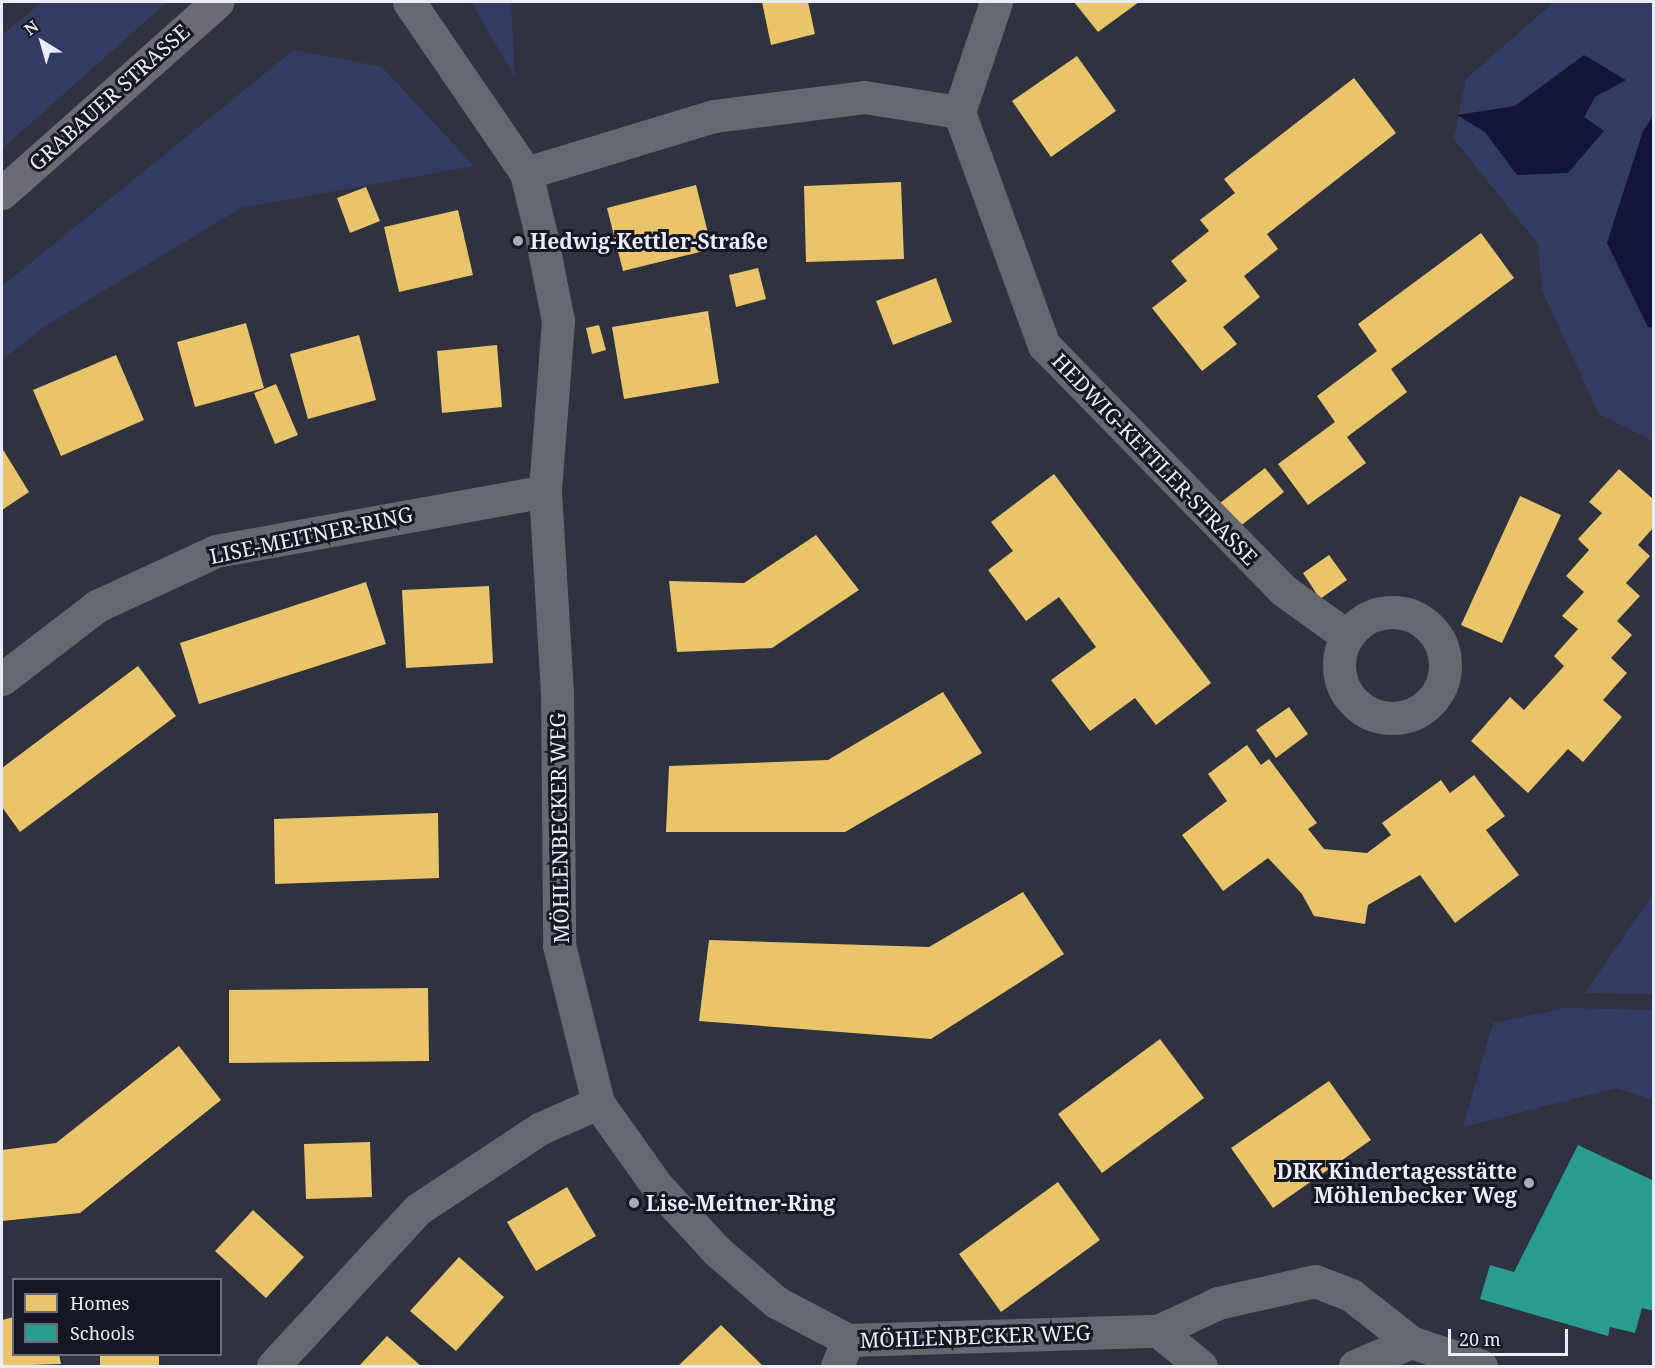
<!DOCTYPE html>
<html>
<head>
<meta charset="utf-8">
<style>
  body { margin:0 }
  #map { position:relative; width:1655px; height:1368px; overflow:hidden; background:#2f323f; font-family:"Noto Serif",serif }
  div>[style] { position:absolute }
  .green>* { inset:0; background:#343b62 }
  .water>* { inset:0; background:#12153a }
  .homes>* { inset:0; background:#e9c46a }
  .schools>* { inset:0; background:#2a9d8f }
  .minor>* { height:33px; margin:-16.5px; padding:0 16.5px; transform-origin:16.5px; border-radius:16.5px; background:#66686f }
  .minor>.ring { margin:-16.5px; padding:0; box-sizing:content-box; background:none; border:33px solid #66686f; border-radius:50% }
  .secondary>* { height:33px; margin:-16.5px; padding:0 16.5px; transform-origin:16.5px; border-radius:16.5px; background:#6a6b73 }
  .dots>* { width:16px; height:16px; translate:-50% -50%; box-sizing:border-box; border:3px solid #151722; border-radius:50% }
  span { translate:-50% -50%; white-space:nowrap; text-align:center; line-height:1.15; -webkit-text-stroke:6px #151722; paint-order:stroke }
  .street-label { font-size:21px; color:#e8ecfb }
  .poi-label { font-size:21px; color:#e8ecfb; font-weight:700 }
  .left { translate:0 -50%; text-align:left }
  .right { translate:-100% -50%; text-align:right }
  .frame { position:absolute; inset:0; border:3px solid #e8ecfb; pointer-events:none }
  .legend { position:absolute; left:12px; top:1278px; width:210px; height:78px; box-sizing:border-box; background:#151722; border:2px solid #696c79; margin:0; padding:8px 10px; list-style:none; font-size:18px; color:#e8ecfb }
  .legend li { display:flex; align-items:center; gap:12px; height:30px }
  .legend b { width:30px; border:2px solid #696c79 }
  .north { position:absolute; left:12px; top:12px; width:60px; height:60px; -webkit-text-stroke:4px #151722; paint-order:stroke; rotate:323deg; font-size:16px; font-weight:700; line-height:24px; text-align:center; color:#e8ecfb }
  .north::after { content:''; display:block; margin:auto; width:21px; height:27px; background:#e8ecfb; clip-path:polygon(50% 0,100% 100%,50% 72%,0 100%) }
  .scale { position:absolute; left:1448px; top:1329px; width:120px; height:27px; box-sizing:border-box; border:3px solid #e8ecfb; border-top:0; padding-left:8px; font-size:18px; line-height:21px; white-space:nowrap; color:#e8ecfb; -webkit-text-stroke:4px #151722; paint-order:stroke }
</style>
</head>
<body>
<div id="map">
  <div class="green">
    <div style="clip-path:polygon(42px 2px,167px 2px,2px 149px,2px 35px)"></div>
    <div style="clip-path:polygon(471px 2px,511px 2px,515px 77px)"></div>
    <div style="clip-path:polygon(evenodd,1554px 2px,1653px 2px,1653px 116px,1643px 132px,1607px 243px,1648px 327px,1653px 328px,1653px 441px,1599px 414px,1542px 290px,1538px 244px,1454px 139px,1466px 79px,1554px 2px,1584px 56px,1625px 80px,1595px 97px,1584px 117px,1603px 131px,1517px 175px,1485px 132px,1458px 115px,1515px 106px,1584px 56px)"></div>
    <div style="clip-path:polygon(294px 50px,382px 67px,474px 166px,241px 208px,45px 326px,2px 360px,2px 286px)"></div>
    <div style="clip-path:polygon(1653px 894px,1653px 994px,1585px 993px)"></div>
    <div style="clip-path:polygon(1565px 1008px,1653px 1010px,1653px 1100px,1616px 1088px,1463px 1127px,1493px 1023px)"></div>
  </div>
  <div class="water">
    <div style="clip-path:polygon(1584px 55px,1626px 80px,1595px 97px,1584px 117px,1604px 131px,1568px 173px,1517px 175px,1485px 132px,1457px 115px,1515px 106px)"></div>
    <div style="clip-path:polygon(1653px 116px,1653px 328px,1648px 327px,1607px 243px,1643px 131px)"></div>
  </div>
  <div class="homes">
    <div style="clip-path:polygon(762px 2px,808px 2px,815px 34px,771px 45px)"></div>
    <div style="clip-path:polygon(1074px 2px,1139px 2px,1098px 32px)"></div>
    <div style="clip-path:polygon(1077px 56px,1116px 111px,1051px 157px,1012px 101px)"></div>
    <div style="clip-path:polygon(1354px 78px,1396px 133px,1267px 234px,1278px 249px,1244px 276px,1260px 297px,1223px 327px,1237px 344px,1202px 371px,1152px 308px,1187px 281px,1171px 261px,1209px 231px,1200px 220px,1235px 193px,1224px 179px)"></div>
    <div style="clip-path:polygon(901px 182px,904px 259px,806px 262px,804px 186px)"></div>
    <div style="clip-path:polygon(696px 185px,712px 249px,623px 271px,607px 208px)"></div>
    <div style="clip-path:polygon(366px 187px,380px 221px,350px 233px,337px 198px)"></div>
    <div style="clip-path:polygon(458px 210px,473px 275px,399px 292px,384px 227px)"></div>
    <div style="clip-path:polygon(1481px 233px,1514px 278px,1391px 369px,1407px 392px,1347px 437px,1366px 463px,1308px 505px,1278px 464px,1335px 422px,1317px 396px,1377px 351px,1358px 324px)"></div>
    <div style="clip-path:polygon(758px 268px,766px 299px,736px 307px,729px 275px)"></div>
    <div style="clip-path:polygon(936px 278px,952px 322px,893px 345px,876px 301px)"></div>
    <div style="clip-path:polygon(708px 311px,719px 383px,624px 399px,612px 327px)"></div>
    <div style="clip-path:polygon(246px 323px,264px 388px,195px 407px,177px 342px)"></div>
    <div style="clip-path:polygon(599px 325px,606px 350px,592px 354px,586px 328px)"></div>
    <div style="clip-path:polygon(359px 335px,376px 400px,308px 419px,290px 354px)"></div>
    <div style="clip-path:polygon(497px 345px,502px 407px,442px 413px,437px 351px)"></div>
    <div style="clip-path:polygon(116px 355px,144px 420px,61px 456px,33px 390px)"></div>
    <div style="clip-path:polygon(276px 384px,298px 435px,275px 444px,254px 393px)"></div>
    <div style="clip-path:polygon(2px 448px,29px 492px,2px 510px)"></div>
    <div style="clip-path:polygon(1265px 468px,1284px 492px,1239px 527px,1220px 503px)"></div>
    <div style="clip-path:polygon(1619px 469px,1653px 499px,1653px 528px,1638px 545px,1650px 556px,1626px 583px,1640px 596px,1617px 621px,1632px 635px,1611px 658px,1627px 673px,1603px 700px,1622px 717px,1583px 762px,1568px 749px,1528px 793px,1471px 741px,1510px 697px,1524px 710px,1564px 666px,1554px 656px,1578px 629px,1562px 616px,1584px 592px,1566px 576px,1589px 550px,1578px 539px,1602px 513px,1589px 502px)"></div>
    <div style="clip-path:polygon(1054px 474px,1211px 683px,1156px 725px,1135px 698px,1090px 731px,1051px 680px,1096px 647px,1059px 597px,1026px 621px,988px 570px,1013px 551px,991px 522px)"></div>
    <div style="clip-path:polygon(1520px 496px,1561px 515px,1502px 643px,1461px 625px)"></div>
    <div style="clip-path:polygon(816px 535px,859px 590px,772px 648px,677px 652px,669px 581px,744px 583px)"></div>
    <div style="clip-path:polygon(1329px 555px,1347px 580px,1320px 599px,1303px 573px)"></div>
    <div style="clip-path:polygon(366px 582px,386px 644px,199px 704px,180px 643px)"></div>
    <div style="clip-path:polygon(489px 586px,493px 663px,406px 668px,402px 590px)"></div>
    <div style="clip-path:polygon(138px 666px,176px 716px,20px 832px,2px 807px,2px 768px)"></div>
    <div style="clip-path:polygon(943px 692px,982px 753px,845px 832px,666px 832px,669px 766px,828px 760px)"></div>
    <div style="clip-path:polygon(1289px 707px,1308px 734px,1276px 758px,1256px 730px)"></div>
    <div style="clip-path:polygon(1247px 745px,1261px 765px,1269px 759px,1317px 823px,1308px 829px,1324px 849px,1367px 853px,1391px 835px,1382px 823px,1441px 780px,1450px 793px,1474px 775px,1505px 816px,1486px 830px,1519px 875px,1455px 923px,1420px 875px,1368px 905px,1365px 924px,1314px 916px,1302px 894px,1268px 858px,1223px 891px,1182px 835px,1227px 801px,1208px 774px)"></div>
    <div style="clip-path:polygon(438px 813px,439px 878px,275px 884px,274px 819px)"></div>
    <div style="clip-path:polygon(1023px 892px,1064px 954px,931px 1039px,699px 1021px,709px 940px,929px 947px)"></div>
    <div style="clip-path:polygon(428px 988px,429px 1061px,229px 1063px,229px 990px)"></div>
    <div style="clip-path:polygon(1160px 1039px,1204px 1098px,1102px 1173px,1058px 1114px)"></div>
    <div style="clip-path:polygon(179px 1046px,221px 1100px,80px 1213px,2px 1221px,2px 1150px,56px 1143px)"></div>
    <div style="clip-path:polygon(1329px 1081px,1371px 1140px,1273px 1208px,1231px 1148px)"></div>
    <div style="clip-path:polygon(370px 1142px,372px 1197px,306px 1199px,304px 1144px)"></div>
    <div style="clip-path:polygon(1058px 1182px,1100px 1240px,1001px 1312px,959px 1254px)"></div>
    <div style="clip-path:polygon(567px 1187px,596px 1236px,536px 1271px,507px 1222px)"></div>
    <div style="clip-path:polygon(253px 1210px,304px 1257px,266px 1298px,215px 1251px)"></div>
    <div style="clip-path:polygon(459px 1257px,504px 1297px,456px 1351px,410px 1311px)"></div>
    <div style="clip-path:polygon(14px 1317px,14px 1354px,59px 1354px,61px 1364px,2px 1366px,2px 1320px)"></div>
    <div style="clip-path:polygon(721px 1325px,763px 1366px,678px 1366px)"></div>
    <div style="clip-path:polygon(387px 1336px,421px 1366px,359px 1366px)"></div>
    <div style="clip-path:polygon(100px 1354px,159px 1354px,159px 1366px,100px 1366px)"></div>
  </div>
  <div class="schools">
    <div style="clip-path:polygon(1578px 1145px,1654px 1181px,1654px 1311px,1642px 1308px,1635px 1333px,1610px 1327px,1608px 1336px,1480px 1299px,1490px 1265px,1514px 1272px)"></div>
  </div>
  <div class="minor">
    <div style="left:409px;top:2px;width:207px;rotate:55.6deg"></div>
    <div style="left:526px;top:173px;width:64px;rotate:76.4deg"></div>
    <div style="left:541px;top:235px;width:88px;rotate:78.8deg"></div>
    <div style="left:558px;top:321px;width:170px;rotate:94.4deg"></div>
    <div style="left:545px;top:491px;width:201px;rotate:86.6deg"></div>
    <div style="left:557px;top:692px;width:253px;rotate:89.5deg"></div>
    <div style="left:559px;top:945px;width:163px;rotate:76.1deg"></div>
    <div style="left:598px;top:1103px;width:102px;rotate:54.6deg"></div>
    <div style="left:657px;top:1186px;width:88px;rotate:47.3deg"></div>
    <div style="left:717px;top:1251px;width:78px;rotate:40.8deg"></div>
    <div style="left:776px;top:1302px;width:81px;rotate:27.8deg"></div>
    <div style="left:848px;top:1340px;width:310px;rotate:-1.7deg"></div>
    <div style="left:1158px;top:1331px;width:66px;rotate:-25deg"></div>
    <div style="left:1218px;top:1303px;width:99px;rotate:-12.8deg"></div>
    <div style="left:1315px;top:1281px;width:39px;rotate:21deg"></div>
    <div style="left:1351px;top:1295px;width:76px;rotate:38.1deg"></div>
    <div style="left:1411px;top:1342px;width:74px;rotate:18.9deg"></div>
    <div style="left:996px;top:2px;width:116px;rotate:108.6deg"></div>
    <div style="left:959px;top:112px;width:248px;rotate:70deg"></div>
    <div style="left:1044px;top:345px;width:342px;rotate:45.7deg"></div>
    <div style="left:1283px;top:590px;width:79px;rotate:35.7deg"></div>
    <div style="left:526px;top:173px;width:196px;rotate:-16.9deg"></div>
    <div style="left:714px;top:116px;width:151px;rotate:-7.2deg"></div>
    <div style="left:864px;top:97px;width:96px;rotate:9deg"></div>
    <div class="ring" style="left:1339px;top:612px;width:73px;height:73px"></div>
    <div style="left:2px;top:679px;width:120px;rotate:-37.5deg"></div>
    <div style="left:97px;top:606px;width:131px;rotate:-24.8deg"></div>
    <div style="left:216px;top:551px;width:334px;rotate:-10.3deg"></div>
    <div style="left:1158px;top:1331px;width:55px;rotate:39.1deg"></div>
    <div style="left:273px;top:1366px;width:214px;rotate:-47.3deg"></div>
    <div style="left:418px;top:1209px;width:147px;rotate:-33.4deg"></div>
    <div style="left:541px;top:1128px;width:62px;rotate:-23.7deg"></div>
    <div style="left:837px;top:1366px;width:28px;rotate:-67deg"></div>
    <div style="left:1355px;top:1366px;width:61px;rotate:-23.2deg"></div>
  </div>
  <div class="secondary">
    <div style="left:2px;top:193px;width:288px;rotate:-41.6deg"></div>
  </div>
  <div class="dots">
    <div style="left:518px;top:241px;background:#a7abb9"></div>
    <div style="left:1529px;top:1183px;background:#a7abb9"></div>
    <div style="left:634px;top:1203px;background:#a7abb9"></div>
  </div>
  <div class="street-label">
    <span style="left:109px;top:97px;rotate:-42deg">GRABAUER STRASSE</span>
    <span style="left:1155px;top:459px;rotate:46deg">HEDWIG-KETTLER-STRASSE</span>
    <span style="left:311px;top:535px;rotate:-12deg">LISE-MEITNER-RING</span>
    <span style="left:559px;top:828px;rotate:-91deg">MÖHLENBECKER WEG</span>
    <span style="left:975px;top:1336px;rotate:-2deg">MÖHLENBECKER WEG</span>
  </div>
  <div class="poi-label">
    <span class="left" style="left:530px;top:241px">Hedwig-Kettler-Straße</span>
    <span class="right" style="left:1517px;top:1183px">DRK Kindertagesstätte<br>Möhlenbecker Weg</span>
    <span class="left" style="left:646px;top:1203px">Lise-Meitner-Ring</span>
  </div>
  <div class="frame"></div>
  <ul class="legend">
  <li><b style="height:16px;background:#e9c46a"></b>Homes</li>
  <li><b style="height:16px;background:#2a9d8f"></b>Schools</li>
  </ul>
  <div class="north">N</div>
  <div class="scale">20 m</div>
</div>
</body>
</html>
